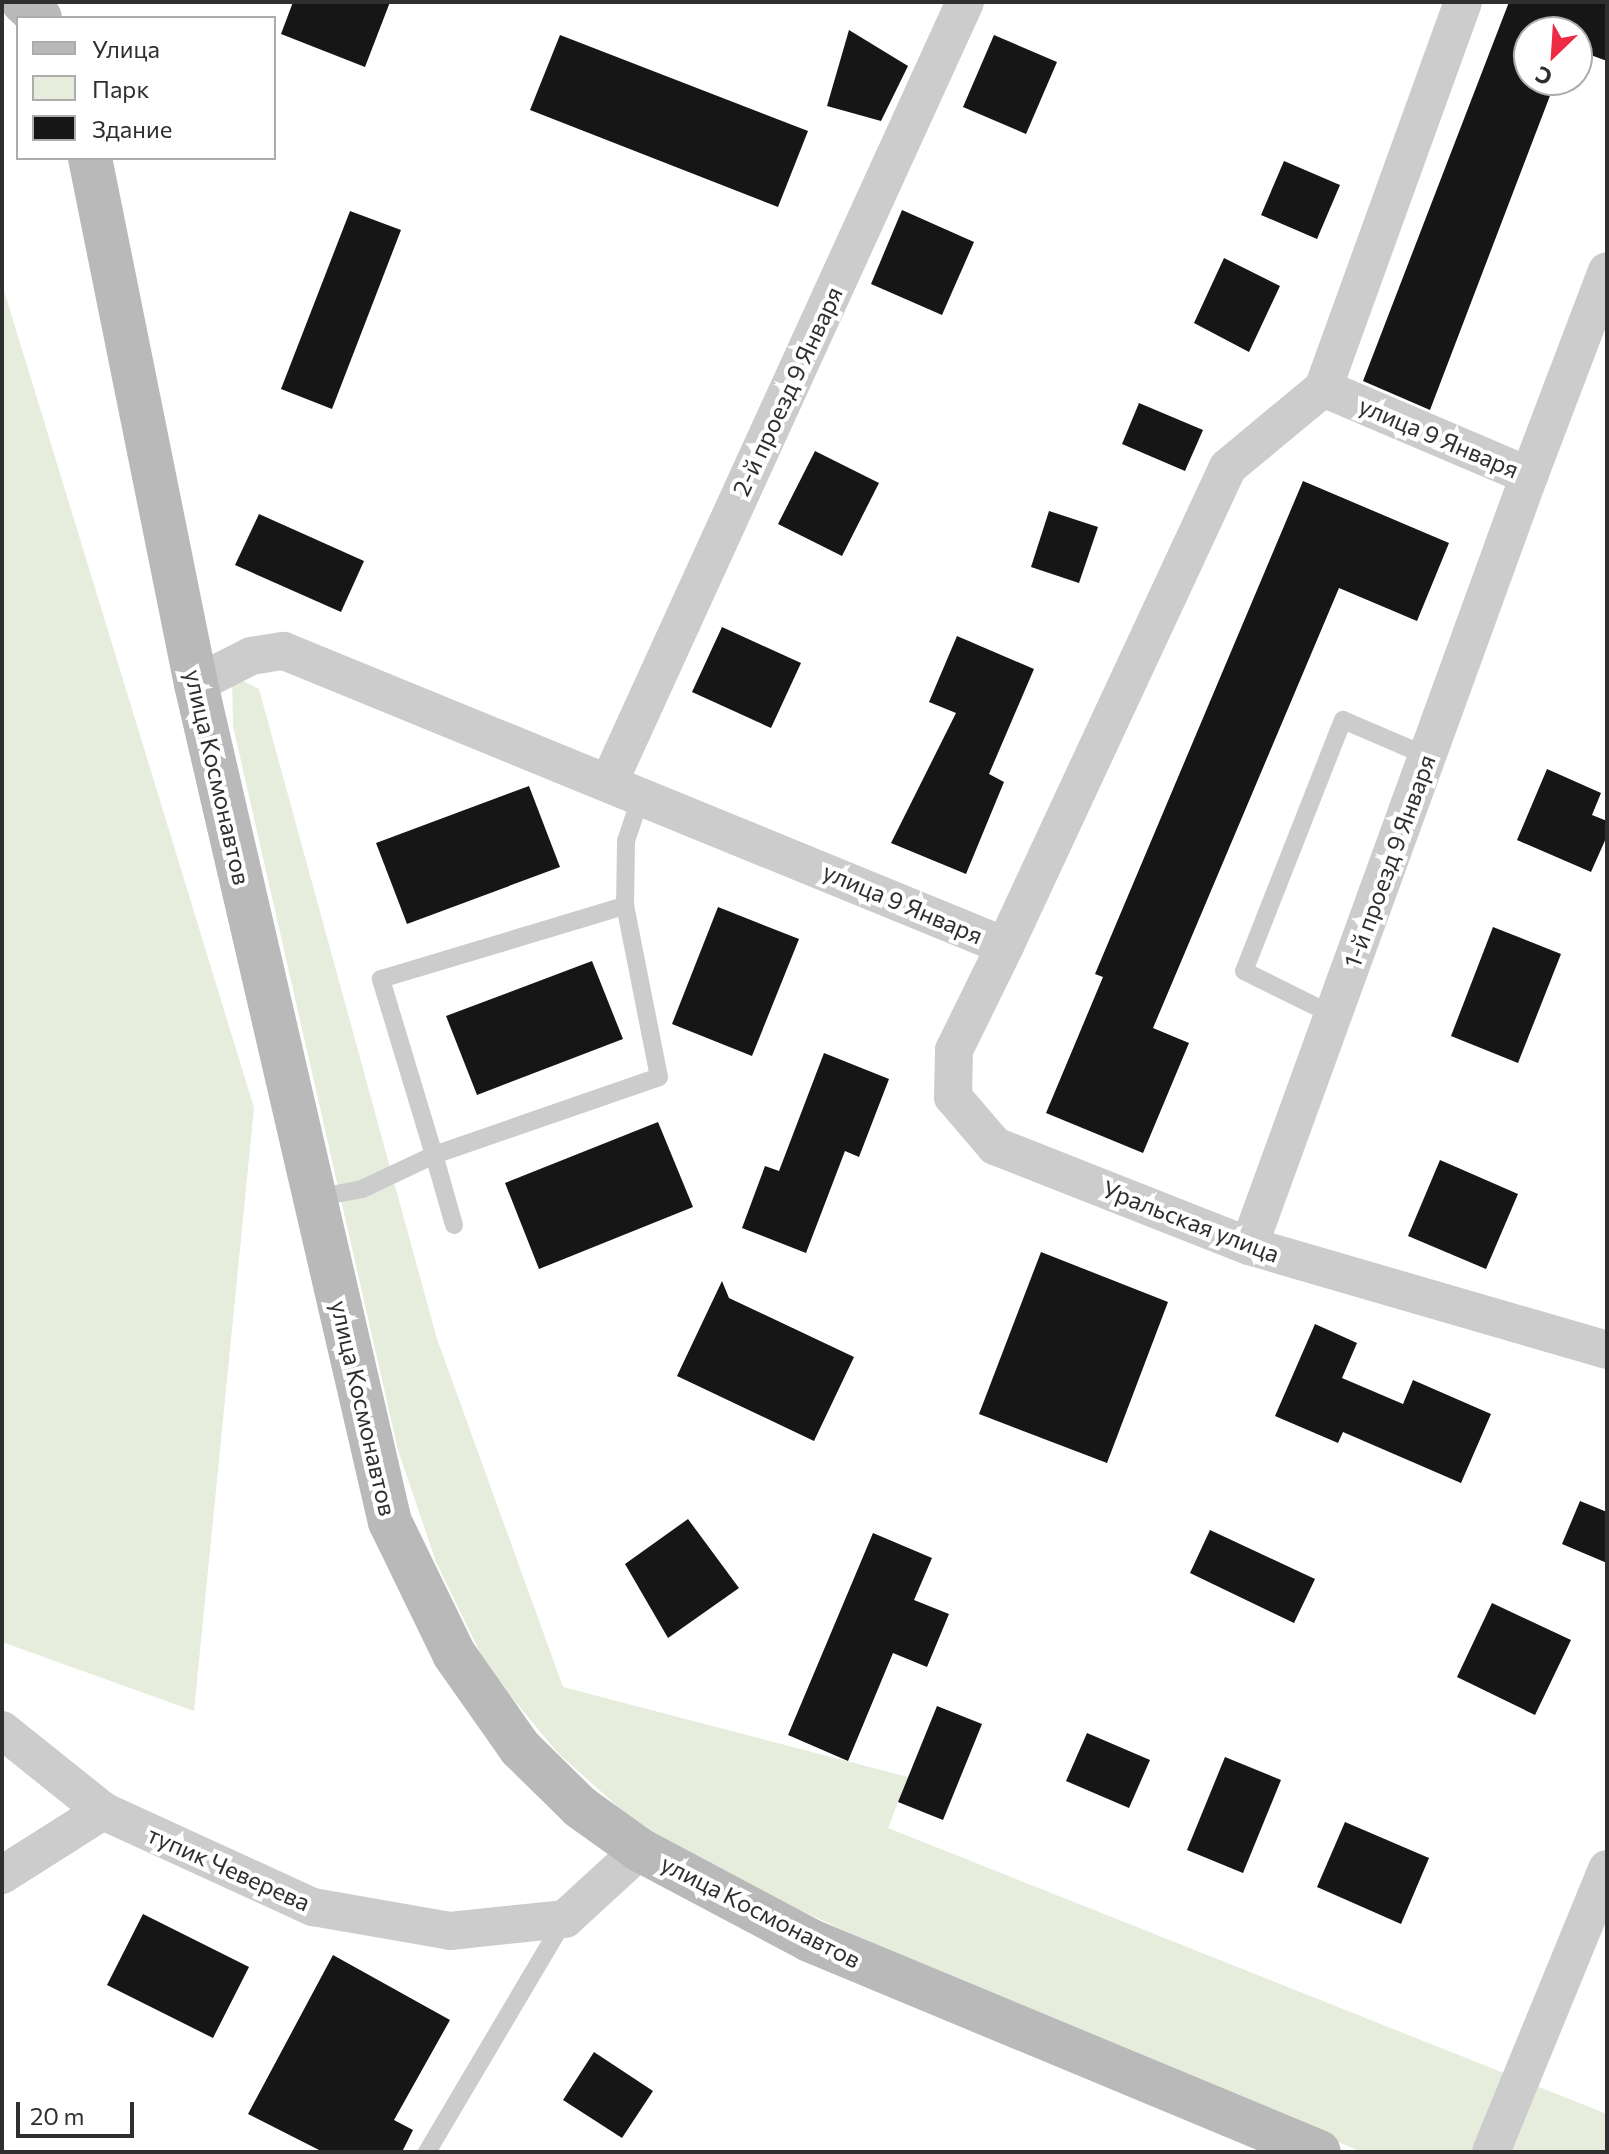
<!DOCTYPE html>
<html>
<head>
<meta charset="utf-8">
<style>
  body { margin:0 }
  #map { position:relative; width:1609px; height:2154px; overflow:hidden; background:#fff; font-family:Commissioner,sans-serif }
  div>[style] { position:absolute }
  .green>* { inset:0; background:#e6eddc }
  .building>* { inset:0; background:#161616 }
  .lane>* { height:18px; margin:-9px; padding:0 9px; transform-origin:9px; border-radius:9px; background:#ccc }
  .street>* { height:38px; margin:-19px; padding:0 19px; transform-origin:19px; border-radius:19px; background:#ccc }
  .secondary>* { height:44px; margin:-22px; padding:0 22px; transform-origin:22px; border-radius:22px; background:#b9b9b9 }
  span { translate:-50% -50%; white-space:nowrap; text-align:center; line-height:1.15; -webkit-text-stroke:8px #fff; paint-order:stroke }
  .street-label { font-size:24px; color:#2f2f2f }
  .frame { position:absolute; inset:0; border:4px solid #2f2f2f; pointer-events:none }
  .legend { position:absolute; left:16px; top:16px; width:260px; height:144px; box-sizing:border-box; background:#fff; border:2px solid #acacac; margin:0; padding:10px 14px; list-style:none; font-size:24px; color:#2f2f2f }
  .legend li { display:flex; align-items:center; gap:16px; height:40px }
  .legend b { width:40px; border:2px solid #acacac }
  .north { position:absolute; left:1513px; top:16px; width:80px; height:80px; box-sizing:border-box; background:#fff; border:2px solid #acacac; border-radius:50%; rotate:205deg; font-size:22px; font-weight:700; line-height:32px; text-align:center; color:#2f2f2f }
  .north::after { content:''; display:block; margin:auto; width:28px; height:36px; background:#ee2a44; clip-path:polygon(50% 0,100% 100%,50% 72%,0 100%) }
  .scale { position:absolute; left:16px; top:2102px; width:118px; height:36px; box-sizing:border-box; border:4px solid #2f2f2f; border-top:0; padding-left:10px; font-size:24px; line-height:28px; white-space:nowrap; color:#2f2f2f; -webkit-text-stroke:6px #fff; paint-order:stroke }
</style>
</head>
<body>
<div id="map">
  <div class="green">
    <div style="clip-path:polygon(2px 284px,254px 1108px,194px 1711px,2px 1642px)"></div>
    <div style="clip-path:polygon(232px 675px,259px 689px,437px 1339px,563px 1687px,908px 1777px,888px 1828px,1607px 2114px,1607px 2152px,1362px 2152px,1013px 2007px,760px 1892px,635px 1822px,558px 1753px,488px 1669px,436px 1562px,398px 1450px,233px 726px)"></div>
  </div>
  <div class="building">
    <div style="clip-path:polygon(293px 2px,390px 2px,365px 67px,281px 34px)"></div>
    <div style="clip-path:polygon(1509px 2px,1607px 2px,1607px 61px,1577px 50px,1577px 32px,1529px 32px,1529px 80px,1556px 80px,1430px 410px,1363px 381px)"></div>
    <div style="clip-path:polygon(849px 30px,908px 66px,881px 121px,827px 106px)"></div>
    <div style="clip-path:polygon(560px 35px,808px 131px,778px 207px,530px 110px)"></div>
    <div style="clip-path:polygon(994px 35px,1057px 62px,1026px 134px,963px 107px)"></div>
    <div style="clip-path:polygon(1284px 161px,1340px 185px,1317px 239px,1261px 215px)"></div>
    <div style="clip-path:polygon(902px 210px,974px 242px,942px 315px,871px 284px)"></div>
    <div style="clip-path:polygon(350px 211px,401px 230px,332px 409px,281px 389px)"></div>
    <div style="clip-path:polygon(1224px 258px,1280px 286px,1249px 352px,1194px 323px)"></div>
    <div style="clip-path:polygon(1139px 403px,1203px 430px,1185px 471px,1122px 444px)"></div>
    <div style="clip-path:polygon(815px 451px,879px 483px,842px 556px,778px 524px)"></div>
    <div style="clip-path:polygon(1303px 481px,1449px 543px,1417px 621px,1339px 588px,1153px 1028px,1189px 1043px,1143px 1153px,1046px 1113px,1103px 977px,1095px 974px)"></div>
    <div style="clip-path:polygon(1049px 511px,1098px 527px,1079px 583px,1031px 567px)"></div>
    <div style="clip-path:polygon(259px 514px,364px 561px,341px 612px,235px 565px)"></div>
    <div style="clip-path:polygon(722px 627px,801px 663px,771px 728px,692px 692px)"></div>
    <div style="clip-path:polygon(957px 636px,1034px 669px,989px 774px,1004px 782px,966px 874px,891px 843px,956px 713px,929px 702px)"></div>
    <div style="clip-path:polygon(1547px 769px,1601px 793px,1592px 815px,1607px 821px,1607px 836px,1591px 872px,1517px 840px)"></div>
    <div style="clip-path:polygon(529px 786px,560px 867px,407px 924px,376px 843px)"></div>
    <div style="clip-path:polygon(718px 907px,799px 939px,752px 1056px,672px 1024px)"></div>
    <div style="clip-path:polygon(1493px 927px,1561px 954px,1518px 1063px,1451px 1036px)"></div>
    <div style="clip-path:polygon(592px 961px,623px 1039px,477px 1095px,446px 1016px)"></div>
    <div style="clip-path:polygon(824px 1053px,889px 1079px,859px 1157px,845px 1151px,806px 1253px,742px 1228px,765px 1166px,779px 1171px)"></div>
    <div style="clip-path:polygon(658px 1122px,693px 1207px,539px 1269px,505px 1183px)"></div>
    <div style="clip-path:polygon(1440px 1160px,1518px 1194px,1486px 1269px,1408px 1236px)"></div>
    <div style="clip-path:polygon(1041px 1252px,1168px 1302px,1107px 1463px,979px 1414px)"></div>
    <div style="clip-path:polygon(722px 1281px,729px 1298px,854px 1357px,814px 1441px,677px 1376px)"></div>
    <div style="clip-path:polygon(1315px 1324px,1357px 1343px,1342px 1378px,1403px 1404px,1413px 1380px,1491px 1414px,1461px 1483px,1343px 1432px,1338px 1443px,1275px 1416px)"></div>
    <div style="clip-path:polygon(1580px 1501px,1607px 1512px,1607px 1563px,1562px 1544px)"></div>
    <div style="clip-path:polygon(688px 1519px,739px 1588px,668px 1638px,625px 1564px)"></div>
    <div style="clip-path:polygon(1210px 1530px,1315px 1579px,1294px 1623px,1190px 1573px)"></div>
    <div style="clip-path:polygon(873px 1533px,932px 1558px,914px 1600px,949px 1614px,927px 1667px,893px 1653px,848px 1761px,788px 1735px)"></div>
    <div style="clip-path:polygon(1492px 1603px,1571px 1640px,1535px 1715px,1457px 1677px)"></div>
    <div style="clip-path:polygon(937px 1706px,982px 1724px,943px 1820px,898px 1802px)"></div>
    <div style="clip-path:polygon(1087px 1733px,1150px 1760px,1129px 1808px,1066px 1781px)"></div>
    <div style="clip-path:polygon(1225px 1757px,1281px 1780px,1243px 1873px,1187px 1850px)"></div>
    <div style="clip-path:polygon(1345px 1822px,1429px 1858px,1401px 1924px,1317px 1887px)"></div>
    <div style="clip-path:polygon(143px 1914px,249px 1967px,213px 2038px,107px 1985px)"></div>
    <div style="clip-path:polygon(333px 1955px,450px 2020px,394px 2120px,413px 2130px,402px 2152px,323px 2152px,248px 2114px)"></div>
    <div style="clip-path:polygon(594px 2052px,653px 2091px,622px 2138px,563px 2100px)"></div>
  </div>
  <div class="lane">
    <div style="left:1333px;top:1015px;width:99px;rotate:-153.7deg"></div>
    <div style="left:1244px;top:971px;width:270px;rotate:-68.5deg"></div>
    <div style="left:1343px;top:720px;width:91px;rotate:23.2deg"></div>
    <div style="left:315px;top:1198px;width:48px;rotate:-10.8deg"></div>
    <div style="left:362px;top:1189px;width:80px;rotate:-25.3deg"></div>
    <div style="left:434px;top:1155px;width:184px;rotate:-106.8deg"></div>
    <div style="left:381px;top:979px;width:255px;rotate:-16.7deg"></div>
    <div style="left:625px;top:906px;width:65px;rotate:-89.1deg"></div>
    <div style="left:626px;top:841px;width:51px;rotate:-71.6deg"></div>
    <div style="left:454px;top:1225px;width:73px;rotate:-105.9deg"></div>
    <div style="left:434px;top:1155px;width:238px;rotate:-19.1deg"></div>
    <div style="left:659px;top:1077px;width:174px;rotate:-101.2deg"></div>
    <div style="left:427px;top:2152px;width:271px;rotate:-59.4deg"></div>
  </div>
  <div class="street">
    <div style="left:1463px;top:2px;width:411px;rotate:109.9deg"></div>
    <div style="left:1323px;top:388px;width:224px;rotate:23.1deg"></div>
    <div style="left:1529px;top:476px;width:219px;rotate:-69.2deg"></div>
    <div style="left:196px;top:684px;width:62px;rotate:-27deg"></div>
    <div style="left:251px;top:656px;width:33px;rotate:-9deg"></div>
    <div style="left:284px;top:651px;width:779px;rotate:22.25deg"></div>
    <div style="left:1005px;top:946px;width:528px;rotate:-65.04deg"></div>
    <div style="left:1228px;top:467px;width:124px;rotate:-39.7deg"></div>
    <div style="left:610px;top:780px;width:855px;rotate:-65.47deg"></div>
    <div style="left:1005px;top:946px;width:116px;rotate:116.1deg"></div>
    <div style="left:954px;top:1050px;width:47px;rotate:91.2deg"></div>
    <div style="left:953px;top:1097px;width:65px;rotate:49.4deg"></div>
    <div style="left:995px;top:1146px;width:273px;rotate:21.5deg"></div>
    <div style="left:1249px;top:1246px;width:373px;rotate:16.2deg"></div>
    <div style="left:1249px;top:1246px;width:819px;rotate:-70.02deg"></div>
    <div style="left:2px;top:1730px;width:129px;rotate:38.7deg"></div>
    <div style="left:2px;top:1875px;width:120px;rotate:-32.4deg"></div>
    <div style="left:103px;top:1811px;width:231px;rotate:24.6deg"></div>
    <div style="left:313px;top:1907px;width:139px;rotate:9.9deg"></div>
    <div style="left:450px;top:1931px;width:116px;rotate:-6deg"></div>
    <div style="left:565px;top:1919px;width:102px;rotate:-42.6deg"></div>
    <div style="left:1491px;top:2152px;width:306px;rotate:-67.7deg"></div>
  </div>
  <div class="secondary">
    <div style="left:23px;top:2px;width:23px;rotate:43deg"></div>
    <div style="left:90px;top:158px;width:537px;rotate:78.61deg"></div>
    <div style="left:196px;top:684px;width:860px;rotate:76.97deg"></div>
    <div style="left:390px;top:1522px;width:147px;rotate:64.1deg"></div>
    <div style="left:454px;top:1654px;width:115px;rotate:54.9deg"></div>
    <div style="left:520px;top:1748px;width:84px;rotate:44.5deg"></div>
    <div style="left:580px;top:1807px;width:74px;rotate:35.6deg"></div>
    <div style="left:640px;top:1850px;width:191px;rotate:28deg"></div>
    <div style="left:809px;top:1940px;width:552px;rotate:22.57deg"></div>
  </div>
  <div class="street-label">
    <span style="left:787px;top:391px;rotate:-65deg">2-й проезд 9 Января</span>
    <span style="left:1439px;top:437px;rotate:23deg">улица 9 Января</span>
    <span style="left:218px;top:777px;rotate:77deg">улица Космонавтов</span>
    <span style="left:1389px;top:861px;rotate:-70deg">1-й проезд 9 Января</span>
    <span style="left:903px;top:903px;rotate:23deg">улица 9 Января</span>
    <span style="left:1191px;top:1221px;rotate:21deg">Уральская улица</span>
    <span style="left:364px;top:1408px;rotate:77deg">улица Космонавтов</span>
    <span style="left:229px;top:1868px;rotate:24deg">тупик Чеверева</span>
    <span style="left:761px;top:1911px;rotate:27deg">улица Космонавтов</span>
  </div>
  <div class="frame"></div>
  <ul class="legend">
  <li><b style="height:10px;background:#b9b9b9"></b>Улица</li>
  <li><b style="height:22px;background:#e6eddc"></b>Парк</li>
  <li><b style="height:22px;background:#161616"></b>Здание</li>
  </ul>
  <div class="north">С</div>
  <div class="scale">20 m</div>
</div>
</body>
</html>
